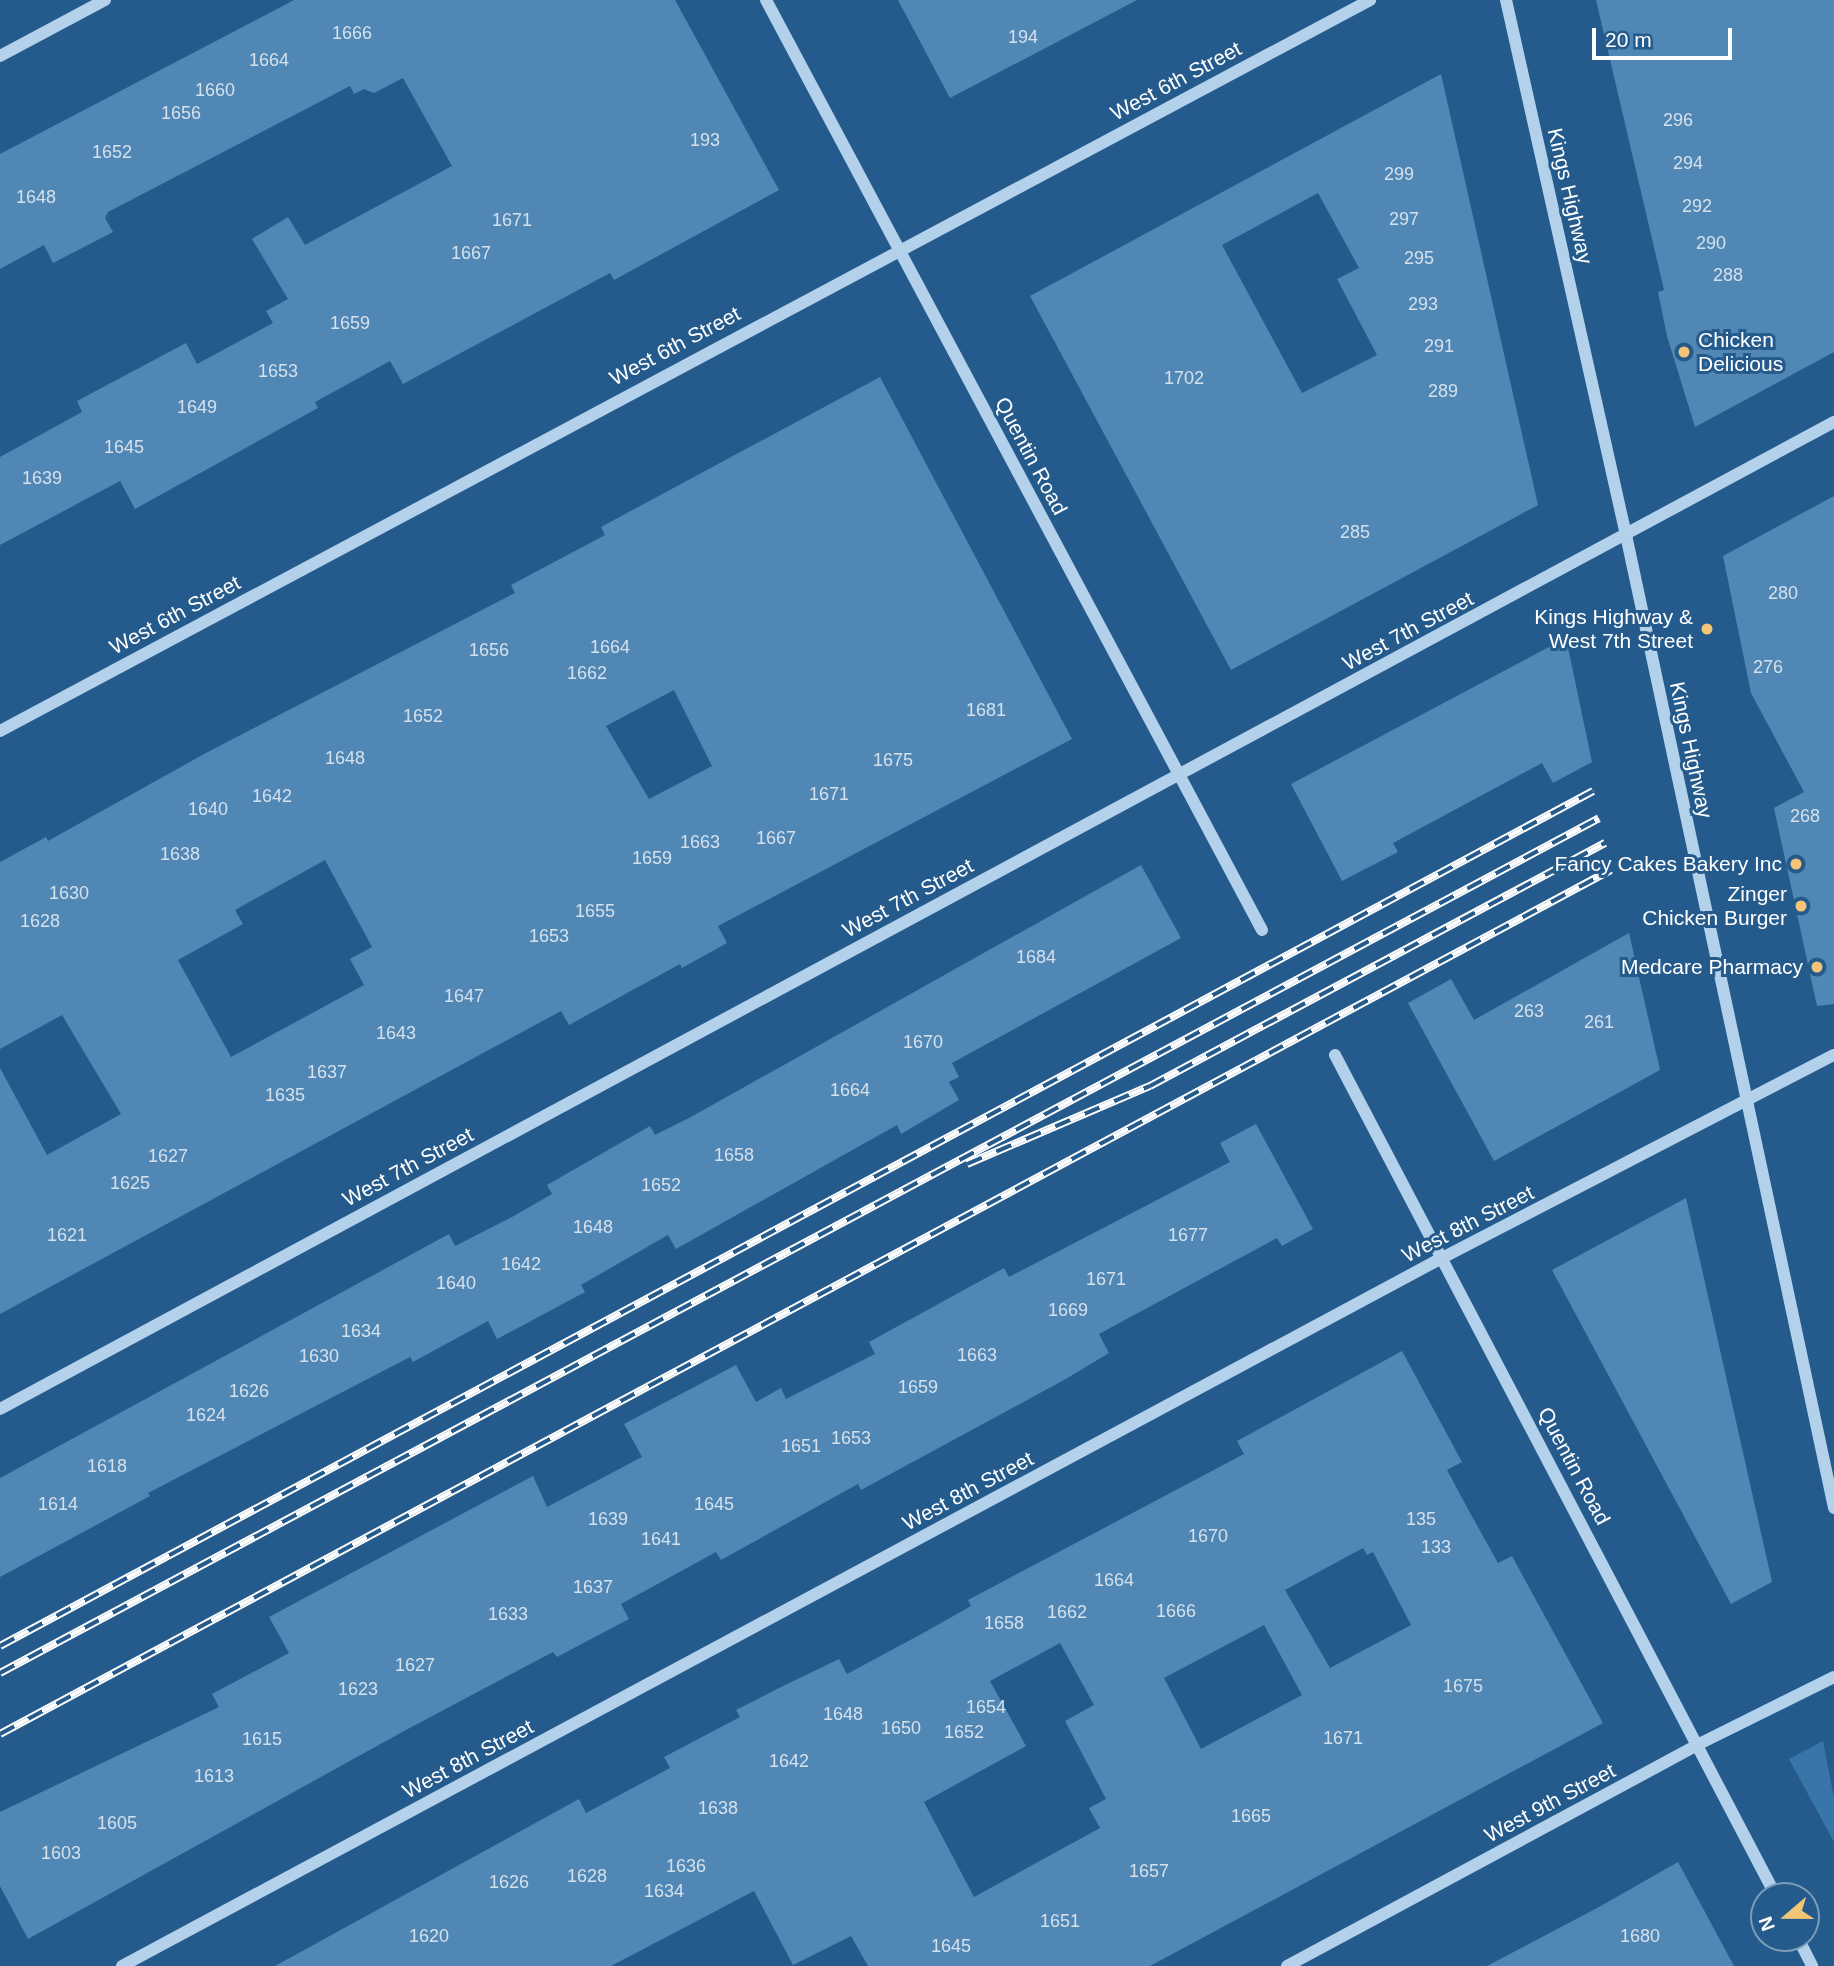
<!DOCTYPE html>
<html>
<head>
<meta charset="utf-8">
<style>
  body { margin:0 }
  #map { position:relative; width:1834px; height:1966px; overflow:hidden; background:#245b8c; font-family:Helvetica,sans-serif }
  div>[style] { position:absolute }
  .green>* { inset:0; background:#3975a9 }
  .building>* { inset:0; background:#5187b5 }
  .minor>* { height:12px; margin:-6px; padding:0 6px; transform-origin:6px; border-radius:6px; background:#b3d1eb }
  .rail>* { height:8px; margin-top:-4px; transform-origin:0; background:repeating-linear-gradient(90deg,#245b8c 0 16px,#fff 0 32px); box-sizing:border-box; border-block:2px solid #fff }
  .dots>* { width:19px; height:19px; translate:-50% -50%; box-sizing:border-box; border:4px solid #245b8c; border-radius:50% }
  span { translate:-50% -50%; white-space:nowrap; text-align:center; line-height:1.15; -webkit-text-stroke:6px #245b8c; paint-order:stroke }
  .number-label { font-size:18px; color:#d4e1ec }
  .number-label span { -webkit-text-stroke-width:0 }
  .street-label { font-size:21px; color:#fff }
  .poi-label { font-size:21px; color:#fff }
  .left { translate:0 -50%; text-align:left }
  .right { translate:-100% -50%; text-align:right }
  .north { position:absolute; left:1750px; top:1882px; width:70px; height:70px; box-sizing:border-box; background:#245b8c; border:2px solid #7c9dba; border-radius:50%; rotate:250deg; font-size:19px; font-weight:700; line-height:28px; text-align:center; color:#fff }
  .north::after { content:''; display:block; margin:auto; width:24px; height:32px; background:#f5c577; clip-path:polygon(50% 0,100% 100%,50% 72%,0 100%) }
  .scale { position:absolute; left:1592px; top:28px; width:140px; height:32px; box-sizing:border-box; border:4px solid #fff; border-top:0; padding-left:9px; font-size:21px; line-height:24px; white-space:nowrap; color:#fff; -webkit-text-stroke:5px #245b8c; paint-order:stroke }
</style>
</head>
<body>
<div id="map">
  <div class="green">
    <div style="clip-path:polygon(1823px 1741px,1834px 1798px,1834px 1842px,1789px 1759px)"></div>
  </div>
  <div class="building">
    <div style="clip-path:polygon(294px 0,675px 0,779px 190px,614px 280px,610px 273px,403px 384px,390px 361px,315px 402px,318px 408px,135px 509px,120px 481px,0 545px,0 457px,82px 412px,77px 401px,186px 343px,197px 364px,273px 323px,266px 311px,288px 299px,252px 239px,288px 217px,305px 245px,452px 166px,403px 78px,374px 93px,364px 89px,354px 94px,350px 86px,108px 212px,105px 218px,113px 232px,53px 263px,44px 245px,0 269px,0 154px)"></div>
    <div style="clip-path:polygon(898px 0,1137px 0,950px 98px)"></div>
    <div style="clip-path:polygon(1596px 0,1834px 0,1834px 352px,1695px 427px,1667px 336px,1658px 292px,1664px 290px)"></div>
    <div style="clip-path:polygon(evenodd,1441px 74px,1538px 505px,1231px 670px,1030px 296px,1441px 74px,1318px 193px,1359px 268px,1337px 279px,1377px 355px,1302px 393px,1222px 245px,1318px 193px)"></div>
    <div style="clip-path:polygon(evenodd,880px 377px,1072px 739px,718px 926px,727px 943px,682px 968px,680px 964px,569px 1025px,561px 1011px,0 1314px,0 1068px,47px 1155px,121px 1114px,62px 1015px,0 1049px,0 862px,46px 837px,48px 841px,204px 754px,515px 593px,511px 585px,605px 535px,601px 527px,880px 377px,674px 690px,712px 766px,649px 799px,606px 726px,674px 690px,880px 377px,325px 860px,372px 947px,350px 959px,364px 985px,231px 1057px,178px 960px,243px 924px,235px 910px,325px 860px)"></div>
    <div style="clip-path:polygon(1834px 496px,1834px 1004px,1817px 1006px,1774px 808px,1804px 792px,1751px 693px,1723px 556px)"></div>
    <div style="clip-path:polygon(1566px 638px,1592px 762px,1553px 783px,1542px 763px,1393px 843px,1398px 852px,1342px 881px,1291px 784px)"></div>
    <div style="clip-path:polygon(1141px 865px,1181px 938px,952px 1063px,959px 1077px,949px 1082px,959px 1100px,901px 1134px,897px 1125px,676px 1249px,668px 1235px,581px 1285px,585px 1292px,497px 1339px,488px 1321px,413px 1362px,410px 1357px,148px 1493px,150px 1496px,0 1577px,0 1478px,449px 1234px,455px 1246px,512px 1217px,552px 1194px,547px 1185px,650px 1126px,655px 1135px,689px 1118px)"></div>
    <div style="clip-path:polygon(1629px 933px,1660px 1070px,1494px 1161px,1408px 1003px,1451px 979px,1474px 1020px)"></div>
    <div style="clip-path:polygon(1256px 1124px,1313px 1229px,1282px 1246px,1277px 1238px,1099px 1334px,1109px 1353px,1064px 1380px,861px 1490px,858px 1484px,721px 1560px,716px 1552px,621px 1604px,629px 1619px,557px 1657px,553px 1652px,404px 1731px,28px 1939px,0 1886px,0 1812px,219px 1707px,212px 1694px,289px 1653px,269px 1617px,533px 1476px,547px 1507px,642px 1457px,624px 1424px,736px 1365px,756px 1402px,781px 1388px,786px 1399px,875px 1354px,869px 1342px,1004px 1268px,1009px 1277px,1230px 1162px,1220px 1143px)"></div>
    <div style="clip-path:polygon(1686px 1198px,1772px 1582px,1731px 1604px,1552px 1270px)"></div>
    <div style="clip-path:polygon(evenodd,1402px 1351px,1462px 1462px,1447px 1470px,1469px 1511px,1498px 1563px,1512px 1556px,1603px 1723px,1150px 1966px,868px 1966px,851px 1936px,793px 1965px,754px 1891px,611px 1966px,275px 1966px,579px 1799px,586px 1813px,670px 1768px,664px 1757px,740px 1717px,736px 1710px,777px 1689px,839px 1659px,847px 1674px,927px 1631px,971px 1606px,968px 1600px,1244px 1454px,1237px 1441px,1402px 1351px,1363px 1548px,1367px 1555px,1373px 1552px,1411px 1625px,1330px 1668px,1285px 1590px,1363px 1548px,1402px 1351px,1264px 1625px,1302px 1695px,1201px 1749px,1164px 1678px,1264px 1625px,1402px 1351px,1060px 1643px,1094px 1705px,1065px 1721px,1106px 1799px,1089px 1808px,1100px 1828px,974px 1897px,924px 1802px,1026px 1746px,990px 1681px,1060px 1643px)"></div>
    <div style="clip-path:polygon(1678px 1862px,1734px 1966px,1487px 1966px,1599px 1907px)"></div>
  </div>
  <div class="minor">
    <div style="left:766px;top:0;width:1054px;rotate:61.93deg"></div>
    <div style="left:1506px;top:0;width:548px;rotate:77.36deg"></div>
    <div style="left:1626px;top:535px;width:995px;rotate:77.93deg"></div>
    <div style="left:0;top:56px;width:119px;rotate:-28.1deg"></div>
    <div style="left:0;top:731px;width:1553px;rotate:-28.08deg"></div>
    <div style="left:1335px;top:1055px;width:950px;rotate:62.33deg"></div>
    <div style="left:0;top:1409px;width:2083px;rotate:-28.29deg"></div>
    <div style="left:1798px;top:1938px;width:31px;rotate:63deg"></div>
    <div style="left:122px;top:1966px;width:1498px;rotate:-28.21deg"></div>
    <div style="left:1442px;top:1258px;width:441px;rotate:-27.4deg"></div>
    <div style="left:1287px;top:1966px;width:466px;rotate:-28.3deg"></div>
    <div style="left:1697px;top:1745px;width:153px;rotate:-26.4deg"></div>
  </div>
  <div class="rail">
    <div style="left:967px;top:1164px;width:199px;rotate:-23.1deg"></div>
    <div style="left:1150px;top:1086px;width:516px;rotate:-28.11deg"></div>
    <div style="left:0;top:1646px;width:1808px;rotate:-28.22deg"></div>
    <div style="left:0;top:1673px;width:1813px;rotate:-28.13deg"></div>
    <div style="left:0;top:1734px;width:1828px;rotate:-28.21deg"></div>
  </div>
  <div class="dots">
    <div style="left:1684px;top:352px;background:#f5c577"></div>
    <div style="left:1707px;top:629px;background:#f5c577"></div>
    <div style="left:1796px;top:864px;background:#f5c577"></div>
    <div style="left:1801px;top:906px;background:#f5c577"></div>
    <div style="left:1817px;top:967px;background:#f5c577"></div>
  </div>
  <div class="number-label">
    <span style="left:352px;top:33px">1666</span>
    <span style="left:1023px;top:37px">194</span>
    <span style="left:269px;top:60px">1664</span>
    <span style="left:215px;top:90px">1660</span>
    <span style="left:181px;top:113px">1656</span>
    <span style="left:1678px;top:120px">296</span>
    <span style="left:705px;top:140px">193</span>
    <span style="left:112px;top:152px">1652</span>
    <span style="left:1688px;top:163px">294</span>
    <span style="left:1399px;top:174px">299</span>
    <span style="left:36px;top:197px">1648</span>
    <span style="left:1697px;top:206px">292</span>
    <span style="left:1404px;top:219px">297</span>
    <span style="left:512px;top:220px">1671</span>
    <span style="left:1711px;top:243px">290</span>
    <span style="left:471px;top:253px">1667</span>
    <span style="left:1419px;top:258px">295</span>
    <span style="left:1728px;top:275px">288</span>
    <span style="left:1423px;top:304px">293</span>
    <span style="left:350px;top:323px">1659</span>
    <span style="left:1439px;top:346px">291</span>
    <span style="left:278px;top:371px">1653</span>
    <span style="left:1184px;top:378px">1702</span>
    <span style="left:1443px;top:391px">289</span>
    <span style="left:197px;top:407px">1649</span>
    <span style="left:124px;top:447px">1645</span>
    <span style="left:42px;top:478px">1639</span>
    <span style="left:1355px;top:532px">285</span>
    <span style="left:1783px;top:593px">280</span>
    <span style="left:610px;top:647px">1664</span>
    <span style="left:489px;top:650px">1656</span>
    <span style="left:1768px;top:667px">276</span>
    <span style="left:587px;top:673px">1662</span>
    <span style="left:986px;top:710px">1681</span>
    <span style="left:423px;top:716px">1652</span>
    <span style="left:345px;top:758px">1648</span>
    <span style="left:893px;top:760px">1675</span>
    <span style="left:829px;top:794px">1671</span>
    <span style="left:272px;top:796px">1642</span>
    <span style="left:208px;top:809px">1640</span>
    <span style="left:1805px;top:816px">268</span>
    <span style="left:776px;top:838px">1667</span>
    <span style="left:700px;top:842px">1663</span>
    <span style="left:180px;top:854px">1638</span>
    <span style="left:652px;top:858px">1659</span>
    <span style="left:69px;top:893px">1630</span>
    <span style="left:595px;top:911px">1655</span>
    <span style="left:40px;top:921px">1628</span>
    <span style="left:549px;top:936px">1653</span>
    <span style="left:1036px;top:957px">1684</span>
    <span style="left:464px;top:996px">1647</span>
    <span style="left:1529px;top:1011px">263</span>
    <span style="left:1599px;top:1022px">261</span>
    <span style="left:396px;top:1033px">1643</span>
    <span style="left:923px;top:1042px">1670</span>
    <span style="left:327px;top:1072px">1637</span>
    <span style="left:850px;top:1090px">1664</span>
    <span style="left:285px;top:1095px">1635</span>
    <span style="left:734px;top:1155px">1658</span>
    <span style="left:168px;top:1156px">1627</span>
    <span style="left:130px;top:1183px">1625</span>
    <span style="left:661px;top:1185px">1652</span>
    <span style="left:593px;top:1227px">1648</span>
    <span style="left:67px;top:1235px">1621</span>
    <span style="left:1188px;top:1235px">1677</span>
    <span style="left:521px;top:1264px">1642</span>
    <span style="left:1106px;top:1279px">1671</span>
    <span style="left:456px;top:1283px">1640</span>
    <span style="left:1068px;top:1310px">1669</span>
    <span style="left:361px;top:1331px">1634</span>
    <span style="left:977px;top:1355px">1663</span>
    <span style="left:319px;top:1356px">1630</span>
    <span style="left:918px;top:1387px">1659</span>
    <span style="left:249px;top:1391px">1626</span>
    <span style="left:206px;top:1415px">1624</span>
    <span style="left:851px;top:1438px">1653</span>
    <span style="left:801px;top:1446px">1651</span>
    <span style="left:107px;top:1466px">1618</span>
    <span style="left:58px;top:1504px">1614</span>
    <span style="left:714px;top:1504px">1645</span>
    <span style="left:608px;top:1519px">1639</span>
    <span style="left:1421px;top:1519px">135</span>
    <span style="left:1208px;top:1536px">1670</span>
    <span style="left:661px;top:1539px">1641</span>
    <span style="left:1436px;top:1547px">133</span>
    <span style="left:1114px;top:1580px">1664</span>
    <span style="left:593px;top:1587px">1637</span>
    <span style="left:1176px;top:1611px">1666</span>
    <span style="left:1067px;top:1612px">1662</span>
    <span style="left:508px;top:1614px">1633</span>
    <span style="left:1004px;top:1623px">1658</span>
    <span style="left:415px;top:1665px">1627</span>
    <span style="left:1463px;top:1686px">1675</span>
    <span style="left:358px;top:1689px">1623</span>
    <span style="left:986px;top:1707px">1654</span>
    <span style="left:843px;top:1714px">1648</span>
    <span style="left:901px;top:1728px">1650</span>
    <span style="left:964px;top:1732px">1652</span>
    <span style="left:1343px;top:1738px">1671</span>
    <span style="left:262px;top:1739px">1615</span>
    <span style="left:789px;top:1761px">1642</span>
    <span style="left:214px;top:1776px">1613</span>
    <span style="left:718px;top:1808px">1638</span>
    <span style="left:1251px;top:1816px">1665</span>
    <span style="left:117px;top:1823px">1605</span>
    <span style="left:61px;top:1853px">1603</span>
    <span style="left:686px;top:1866px">1636</span>
    <span style="left:1149px;top:1871px">1657</span>
    <span style="left:587px;top:1876px">1628</span>
    <span style="left:509px;top:1882px">1626</span>
    <span style="left:664px;top:1891px">1634</span>
    <span style="left:1060px;top:1921px">1651</span>
    <span style="left:429px;top:1936px">1620</span>
    <span style="left:1640px;top:1936px">1680</span>
    <span style="left:951px;top:1946px">1645</span>
  </div>
  <div class="street-label">
    <span style="left:1176px;top:81px;rotate:-28deg">West 6th Street</span>
    <span style="left:1570px;top:196px;rotate:77deg">Kings Highway</span>
    <span style="left:675px;top:346px;rotate:-28deg">West 6th Street</span>
    <span style="left:1031px;top:456px;rotate:62deg">Quentin Road</span>
    <span style="left:175px;top:615px;rotate:-28deg">West 6th Street</span>
    <span style="left:1408px;top:631px;rotate:-28deg">West 7th Street</span>
    <span style="left:1691px;top:750px;rotate:78deg">Kings Highway</span>
    <span style="left:908px;top:898px;rotate:-28deg">West 7th Street</span>
    <span style="left:408px;top:1167px;rotate:-28deg">West 7th Street</span>
    <span style="left:1468px;top:1224px;rotate:-27deg">West 8th Street</span>
    <span style="left:1574px;top:1466px;rotate:62deg">Quentin Road</span>
    <span style="left:968px;top:1491px;rotate:-28deg">West 8th Street</span>
    <span style="left:468px;top:1759px;rotate:-28deg">West 8th Street</span>
    <span style="left:1550px;top:1803px;rotate:-28deg">West 9th Street</span>
  </div>
  <div class="poi-label">
    <span class="left" style="left:1698px;top:352px">Chicken<br>Delicious</span>
    <span class="right" style="left:1693px;top:629px">Kings Highway &amp;<br>West 7th Street</span>
    <span class="right" style="left:1782px;top:864px">Fancy Cakes Bakery Inc</span>
    <span class="right" style="left:1787px;top:906px">Zinger<br>Chicken Burger</span>
    <span class="right" style="left:1803px;top:967px">Medcare Pharmacy</span>
  </div>
  <div class="north">N</div>
  <div class="scale">20 m</div>
</div>
</body>
</html>
